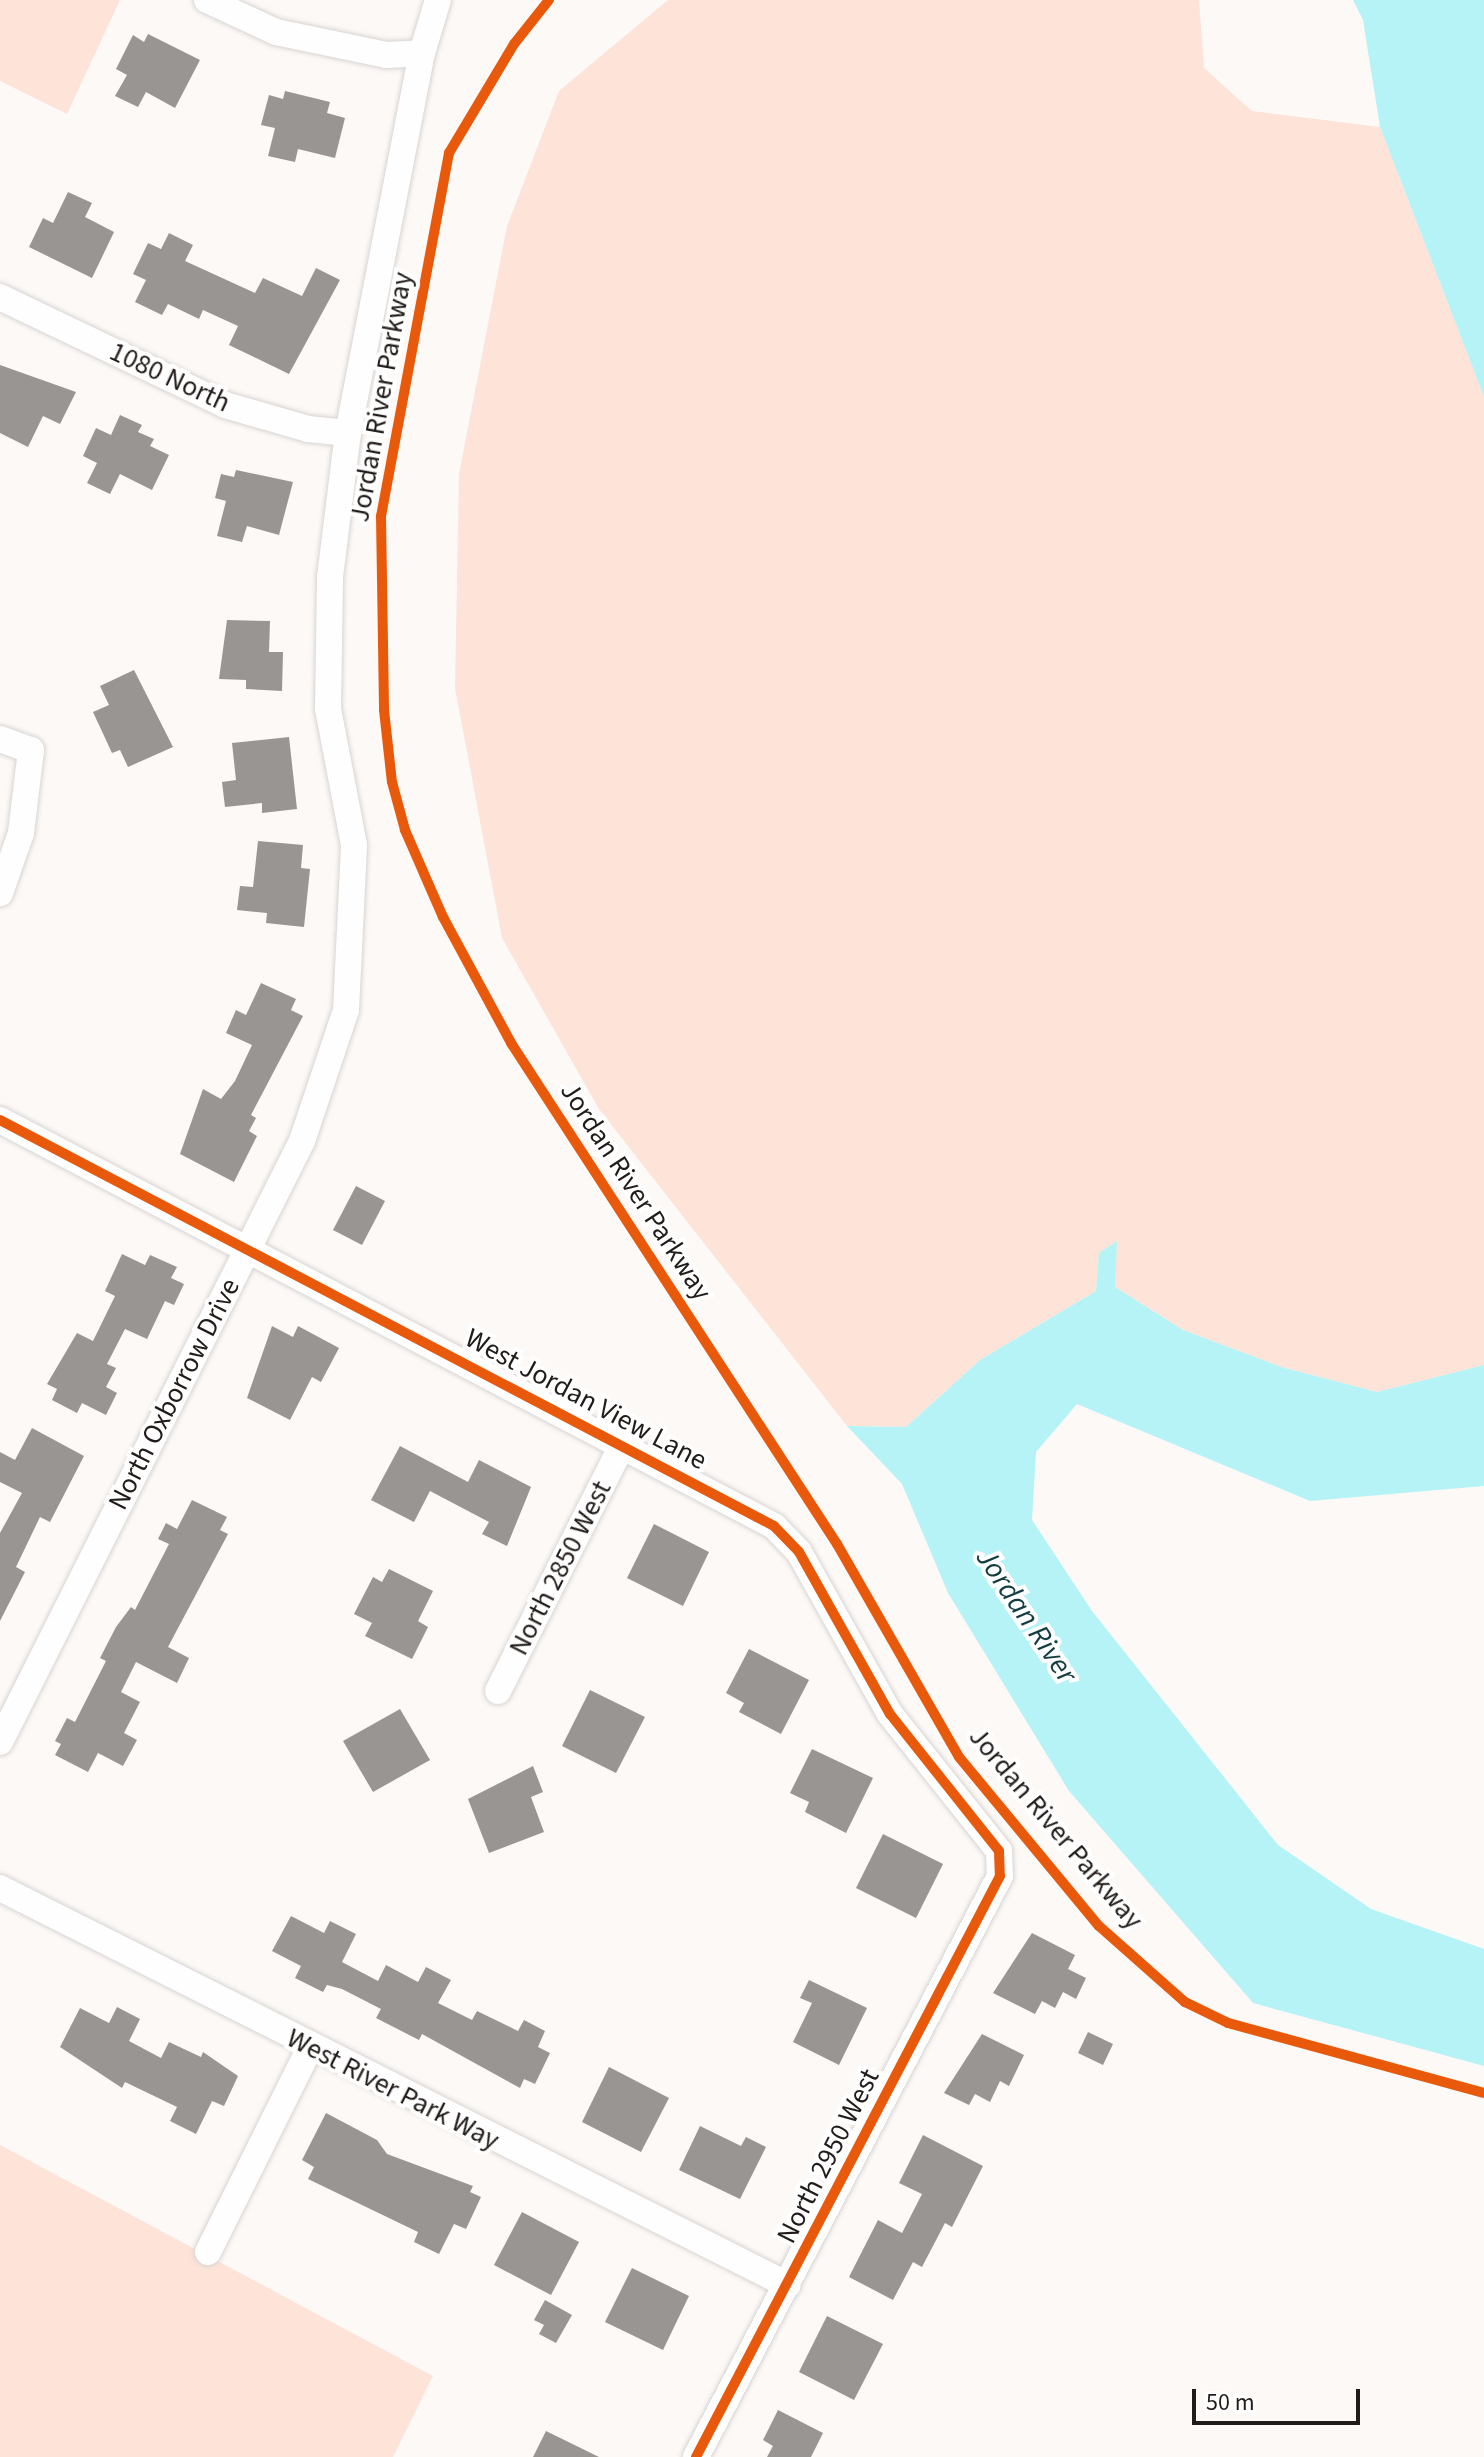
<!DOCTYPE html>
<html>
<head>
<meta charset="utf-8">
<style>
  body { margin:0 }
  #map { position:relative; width:1484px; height:2457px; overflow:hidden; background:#fcf9f7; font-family:"Source Sans 3",sans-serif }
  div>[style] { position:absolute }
  .green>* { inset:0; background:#fde3d8 }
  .water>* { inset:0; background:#b5f3f6 }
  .building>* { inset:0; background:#989593 }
  .roads { filter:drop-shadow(0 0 2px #d8d4d1) drop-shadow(0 0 2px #d8d4d1) }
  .minor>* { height:26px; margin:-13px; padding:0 13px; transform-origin:13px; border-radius:13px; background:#fffefe }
  .cycleway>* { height:10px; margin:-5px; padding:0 5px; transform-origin:5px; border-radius:5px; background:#e8590c }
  span { translate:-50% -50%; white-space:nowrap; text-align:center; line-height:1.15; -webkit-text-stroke:8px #fff; paint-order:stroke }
  .street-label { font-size:28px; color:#211b19 }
  .water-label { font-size:30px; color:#133d40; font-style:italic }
  .scale { position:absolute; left:1192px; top:2389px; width:168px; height:36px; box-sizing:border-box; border:4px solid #211b19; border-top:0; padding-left:10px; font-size:24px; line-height:28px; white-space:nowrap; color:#211b19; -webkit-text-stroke:6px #fff; paint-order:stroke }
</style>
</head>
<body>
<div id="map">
  <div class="green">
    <div style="clip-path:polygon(0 0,120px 0,67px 114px,0 81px)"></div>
    <div style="clip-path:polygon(668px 0,1199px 0,1204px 68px,1252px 111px,1380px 127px,1484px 397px,1484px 1365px,1377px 1392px,1281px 1367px,1183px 1330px,1115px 1287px,1116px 1242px,1099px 1254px,1096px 1291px,980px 1360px,906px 1427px,847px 1426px,599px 1109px,502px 938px,455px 688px,459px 474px,507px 226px,559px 91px)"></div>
    <div style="clip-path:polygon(0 2145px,433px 2376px,393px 2457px,0 2457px)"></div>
  </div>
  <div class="water">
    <div style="clip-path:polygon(1353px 0,1484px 0,1484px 397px,1380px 127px,1363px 20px)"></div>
    <div style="clip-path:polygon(1117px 1241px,1115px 1287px,1183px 1330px,1281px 1367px,1377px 1392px,1484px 1365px,1484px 1486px,1310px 1501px,1077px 1404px,1036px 1452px,1032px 1520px,1092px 1611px,1278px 1845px,1371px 1909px,1484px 1949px,1484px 2066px,1253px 2003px,1069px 1791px,948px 1593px,902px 1484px,847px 1426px,906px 1427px,980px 1360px,1096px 1291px,1099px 1253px)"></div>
  </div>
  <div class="building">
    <div style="clip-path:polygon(148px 34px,200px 60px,175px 108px,146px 92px,138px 107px,115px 96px,127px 75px,116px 69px,133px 35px,144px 42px)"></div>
    <div style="clip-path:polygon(285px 91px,330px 102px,327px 113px,345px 118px,335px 158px,298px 149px,295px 162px,268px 156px,275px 128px,261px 125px,269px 95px,283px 99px)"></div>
    <div style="clip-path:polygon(68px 192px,92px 203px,85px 217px,114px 232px,92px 278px,29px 247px,43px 218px,53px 223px)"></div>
    <div style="clip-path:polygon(169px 233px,193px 245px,185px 261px,255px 293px,263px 278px,302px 296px,316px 268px,340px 280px,289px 374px,229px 345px,238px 326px,203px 310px,199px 319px,168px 304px,162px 315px,135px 302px,146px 280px,133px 274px,148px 243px,161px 249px)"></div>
    <div style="clip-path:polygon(0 365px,76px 392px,60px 424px,43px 416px,28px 447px,0 433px)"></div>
    <div style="clip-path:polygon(120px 415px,142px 425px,138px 432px,154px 439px,150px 446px,169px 455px,152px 490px,120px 474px,110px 494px,87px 483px,97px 463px,83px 456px,96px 428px,111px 435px)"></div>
    <div style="clip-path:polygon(236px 470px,293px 482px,279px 535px,247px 526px,242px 542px,217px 536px,226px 501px,215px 498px,221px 474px,234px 477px)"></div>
    <div style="clip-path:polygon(227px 620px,270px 621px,269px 652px,283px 652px,282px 691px,246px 689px,246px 680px,219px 679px)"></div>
    <div style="clip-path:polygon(134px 670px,173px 747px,128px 767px,120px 750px,112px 753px,93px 712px,109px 705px,100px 686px)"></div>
    <div style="clip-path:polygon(289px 737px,297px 809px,262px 813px,262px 803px,225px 807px,222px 782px,236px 780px,232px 743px)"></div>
    <div style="clip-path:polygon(258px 841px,303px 845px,301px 868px,310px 869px,304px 927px,266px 923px,267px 913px,237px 910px,240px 886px,253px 887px)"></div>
    <div style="clip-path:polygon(261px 983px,296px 999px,291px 1010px,303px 1016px,251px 1115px,256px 1118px,249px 1131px,257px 1136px,234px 1182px,180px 1154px,203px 1089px,221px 1099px,235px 1081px,252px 1045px,226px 1033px,236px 1010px,246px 1015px)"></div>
    <div style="clip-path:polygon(356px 1186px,385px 1201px,362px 1245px,333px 1230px)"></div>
    <div style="clip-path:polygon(122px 1254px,145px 1265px,150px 1255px,177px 1267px,171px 1278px,184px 1284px,174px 1305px,165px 1301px,147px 1339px,125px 1329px,107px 1364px,116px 1368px,106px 1387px,117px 1393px,106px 1415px,82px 1403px,77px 1413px,52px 1400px,57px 1389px,47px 1384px,77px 1333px,93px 1341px,115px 1296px,105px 1291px)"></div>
    <div style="clip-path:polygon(272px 1326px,293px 1337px,298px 1326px,339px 1348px,321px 1382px,312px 1377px,290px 1420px,247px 1398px)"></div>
    <div style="clip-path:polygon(32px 1428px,84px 1456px,50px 1522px,40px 1517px,16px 1567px,25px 1572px,0 1621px,0 1533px,22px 1493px,0 1482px,0 1452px,15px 1460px)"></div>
    <div style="clip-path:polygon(400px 1446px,468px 1482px,479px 1460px,531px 1487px,507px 1546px,482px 1534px,489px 1522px,430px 1491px,414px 1522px,371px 1500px)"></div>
    <div style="clip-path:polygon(192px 1500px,227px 1517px,220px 1530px,228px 1534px,168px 1647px,189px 1658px,177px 1683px,136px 1662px,121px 1692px,140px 1702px,124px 1733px,137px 1740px,123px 1766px,98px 1753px,88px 1772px,55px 1755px,61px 1744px,55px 1741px,67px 1718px,75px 1722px,106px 1661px,100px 1658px,116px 1627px,131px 1607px,135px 1610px,169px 1544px,158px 1539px,166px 1523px,177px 1529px)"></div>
    <div style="clip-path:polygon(654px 1524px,709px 1552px,683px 1606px,627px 1578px)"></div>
    <div style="clip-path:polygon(389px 1569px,433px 1591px,418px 1621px,428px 1627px,412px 1659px,365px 1636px,372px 1623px,354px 1614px,373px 1577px,382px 1582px)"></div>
    <div style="clip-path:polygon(749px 1649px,809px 1680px,781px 1734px,739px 1712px,744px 1703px,726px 1693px)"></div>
    <div style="clip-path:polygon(590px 1690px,645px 1717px,616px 1773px,562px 1746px)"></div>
    <div style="clip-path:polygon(400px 1709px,430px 1760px,373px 1792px,343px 1741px)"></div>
    <div style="clip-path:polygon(812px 1749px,873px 1778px,846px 1833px,805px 1812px,809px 1802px,790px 1793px)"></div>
    <div style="clip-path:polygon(533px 1766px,543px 1792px,531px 1797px,544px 1832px,489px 1853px,468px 1799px)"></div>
    <div style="clip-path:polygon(883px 1834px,943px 1864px,916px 1918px,856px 1888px)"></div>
    <div style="clip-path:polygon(291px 1916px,324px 1933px,330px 1921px,356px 1934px,342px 1962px,378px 1981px,386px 1965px,418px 1982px,426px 1967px,451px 1980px,438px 2003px,472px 2020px,477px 2011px,518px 2031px,524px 2020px,545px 2031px,538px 2047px,550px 2053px,535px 2084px,524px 2079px,520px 2088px,422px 2034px,419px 2040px,376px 2018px,381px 2009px,342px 1989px,327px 1985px,323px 1992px,295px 1978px,301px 1966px,272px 1951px)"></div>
    <div style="clip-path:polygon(1032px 1933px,1075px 1955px,1068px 1969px,1086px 1978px,1076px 1999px,1063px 1992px,1055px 2008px,1042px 2001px,1035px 2014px,993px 1993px)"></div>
    <div style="clip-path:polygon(809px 1980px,867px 2008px,839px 2065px,793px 2042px,812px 2003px,800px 1998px)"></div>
    <div style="clip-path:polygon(117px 2007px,140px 2019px,129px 2041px,161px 2058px,169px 2042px,201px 2057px,203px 2052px,238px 2076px,224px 2106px,212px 2101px,196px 2134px,170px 2121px,177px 2107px,125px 2082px,122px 2088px,60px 2047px,80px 2008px,109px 2023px)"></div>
    <div style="clip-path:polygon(1088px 2032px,1113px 2044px,1103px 2065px,1078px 2053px)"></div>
    <div style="clip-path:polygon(982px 2034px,1024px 2055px,1009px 2086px,1000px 2081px,990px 2102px,975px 2094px,969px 2105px,944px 2093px)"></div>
    <div style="clip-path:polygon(609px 2067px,669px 2098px,641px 2152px,582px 2122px)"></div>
    <div style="clip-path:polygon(326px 2113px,377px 2140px,387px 2154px,473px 2186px,470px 2192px,481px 2197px,466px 2229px,454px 2224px,439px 2254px,414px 2242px,418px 2232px,308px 2179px,314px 2167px,302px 2160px)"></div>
    <div style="clip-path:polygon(700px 2126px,741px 2146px,746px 2137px,766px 2147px,740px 2199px,679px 2170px)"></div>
    <div style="clip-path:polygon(923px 2135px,983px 2166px,952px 2227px,945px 2223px,922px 2267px,913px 2262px,893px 2300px,849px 2277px,878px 2220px,902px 2233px,922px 2194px,899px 2183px)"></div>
    <div style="clip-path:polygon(522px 2212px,579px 2242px,551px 2295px,494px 2265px)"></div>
    <div style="clip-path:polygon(632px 2268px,689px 2296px,663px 2350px,605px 2322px)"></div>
    <div style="clip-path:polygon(545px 2300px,572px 2315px,556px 2343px,539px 2334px,544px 2325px,534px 2320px)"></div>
    <div style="clip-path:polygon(827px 2316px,883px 2344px,854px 2400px,799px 2372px)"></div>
    <div style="clip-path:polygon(778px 2410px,823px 2433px,811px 2457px,767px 2457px,773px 2446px,763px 2440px)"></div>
    <div style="clip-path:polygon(546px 2431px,599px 2457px,533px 2457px)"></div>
  </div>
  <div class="roads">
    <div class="minor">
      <div style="left:207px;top:0;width:76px;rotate:24.9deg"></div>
      <div style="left:276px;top:32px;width:113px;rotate:11.7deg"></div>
      <div style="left:387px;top:55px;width:35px;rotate:-3deg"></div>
      <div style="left:0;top:297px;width:250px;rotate:25.6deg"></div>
      <div style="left:225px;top:405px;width:86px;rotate:16.1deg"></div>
      <div style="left:308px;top:429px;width:40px;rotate:5.7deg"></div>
      <div style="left:0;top:739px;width:33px;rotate:20deg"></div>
      <div style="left:31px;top:750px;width:84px;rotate:96.9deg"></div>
      <div style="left:21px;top:833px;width:64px;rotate:109.3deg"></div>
      <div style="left:0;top:1120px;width:874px;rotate:27.68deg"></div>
      <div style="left:774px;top:1526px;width:36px;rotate:46deg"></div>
      <div style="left:799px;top:1552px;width:186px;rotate:60.7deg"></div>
      <div style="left:890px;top:1714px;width:175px;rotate:51.5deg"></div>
      <div style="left:999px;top:1851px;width:25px;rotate:88deg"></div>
      <div style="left:1000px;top:1876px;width:656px;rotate:117.62deg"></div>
      <div style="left:498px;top:1691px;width:275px;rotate:-63.2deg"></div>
      <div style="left:0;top:1742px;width:673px;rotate:-63.32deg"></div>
      <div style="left:302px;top:1141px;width:138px;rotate:-71.4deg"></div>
      <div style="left:346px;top:1010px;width:165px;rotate:-87.2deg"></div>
      <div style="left:354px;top:845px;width:138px;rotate:-100.8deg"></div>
      <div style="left:328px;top:709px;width:132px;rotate:-89.1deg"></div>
      <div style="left:330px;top:577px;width:145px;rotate:-82.9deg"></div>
      <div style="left:348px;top:433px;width:387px;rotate:-79deg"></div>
      <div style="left:422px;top:53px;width:55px;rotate:-73.2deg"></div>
      <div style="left:0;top:1888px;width:882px;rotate:26.74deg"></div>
      <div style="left:208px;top:2252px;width:229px;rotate:-63.5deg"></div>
    </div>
  </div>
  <div class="cycleway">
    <div style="left:549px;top:0;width:56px;rotate:128.5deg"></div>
    <div style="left:514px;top:44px;width:127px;rotate:120.8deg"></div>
    <div style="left:449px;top:153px;width:369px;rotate:100.6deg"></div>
    <div style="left:381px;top:516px;width:194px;rotate:89.1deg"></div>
    <div style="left:384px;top:710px;width:72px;rotate:83.7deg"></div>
    <div style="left:392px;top:782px;width:50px;rotate:74.8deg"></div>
    <div style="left:405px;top:830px;width:95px;rotate:66.4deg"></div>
    <div style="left:443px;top:917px;width:143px;rotate:61.6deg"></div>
    <div style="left:511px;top:1043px;width:598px;rotate:56.95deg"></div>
    <div style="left:837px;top:1544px;width:245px;rotate:60.2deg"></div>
    <div style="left:959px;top:1757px;width:219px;rotate:50.4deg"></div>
    <div style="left:1099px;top:1926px;width:115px;rotate:41.5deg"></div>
    <div style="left:1185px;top:2002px;width:48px;rotate:26deg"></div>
    <div style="left:1228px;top:2023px;width:265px;rotate:15.3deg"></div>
    <div style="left:0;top:1120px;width:874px;rotate:27.68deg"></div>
    <div style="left:774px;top:1526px;width:36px;rotate:46deg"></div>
    <div style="left:799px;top:1552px;width:186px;rotate:60.7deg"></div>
    <div style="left:890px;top:1714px;width:175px;rotate:51.5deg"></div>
    <div style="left:999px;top:1851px;width:25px;rotate:88deg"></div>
    <div style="left:1000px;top:1876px;width:656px;rotate:117.62deg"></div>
  </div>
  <div class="street-label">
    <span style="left:170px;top:377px;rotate:25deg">1080 North</span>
    <span style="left:381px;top:397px;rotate:-80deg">Jordan River Parkway</span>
    <span style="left:636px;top:1191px;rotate:57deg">Jordan River Parkway</span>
    <span style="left:174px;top:1394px;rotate:-63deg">North Oxborrow Drive</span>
    <span style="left:586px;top:1399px;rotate:28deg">West Jordan View Lane</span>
    <span style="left:560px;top:1568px;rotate:-63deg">North 2850 West</span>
    <span style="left:1056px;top:1828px;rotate:50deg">Jordan River Parkway</span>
    <span style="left:393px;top:2089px;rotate:27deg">West River Park Way</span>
    <span style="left:828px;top:2156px;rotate:-63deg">North 2950 West</span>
  </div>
  <div class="water-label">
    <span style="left:1026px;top:1616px;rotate:56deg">Jordan River</span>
  </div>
  <div class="scale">50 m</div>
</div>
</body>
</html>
